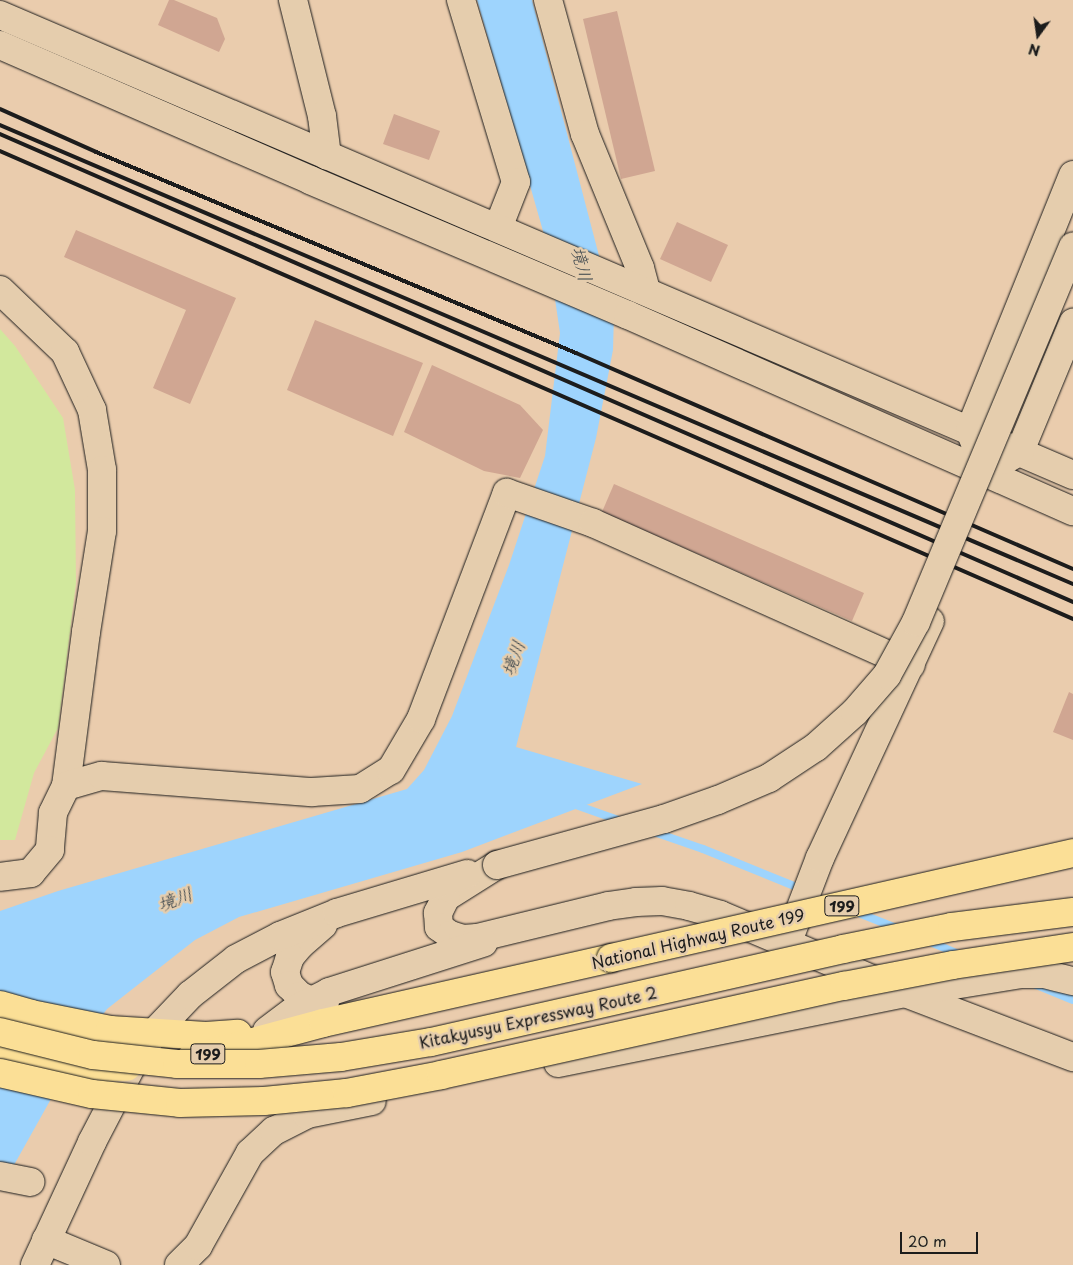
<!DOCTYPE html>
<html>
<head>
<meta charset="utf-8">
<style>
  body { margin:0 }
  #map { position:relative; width:1073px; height:1265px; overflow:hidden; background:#eaccad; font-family:"Playpen Sans","Klee One",sans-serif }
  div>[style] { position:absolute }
  .green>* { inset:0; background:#d2e89d }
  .water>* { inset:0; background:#9ed4fd }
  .stream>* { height:8px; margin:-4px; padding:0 4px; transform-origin:4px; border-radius:4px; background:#9ed4fd }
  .building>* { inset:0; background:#d0a692 }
  .roads { filter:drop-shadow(0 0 1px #1c1c1c) drop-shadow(0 0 1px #1c1c1c) }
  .minor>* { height:28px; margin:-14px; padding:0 14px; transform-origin:14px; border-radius:14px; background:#e5cdad }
  .highway>* { height:28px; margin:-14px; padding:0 14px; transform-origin:14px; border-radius:14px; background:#fbdf96 }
  .rail>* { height:4px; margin:-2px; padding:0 2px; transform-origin:2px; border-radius:2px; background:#1c1c1c }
  .bridges { filter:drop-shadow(0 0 1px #1c1c1c) drop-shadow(0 0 1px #1c1c1c) }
  .minor-bridge>* { height:28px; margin:-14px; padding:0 14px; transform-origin:14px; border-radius:14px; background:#e5cdad }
  .highway-bridge>* { height:28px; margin:-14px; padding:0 14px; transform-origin:14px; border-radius:14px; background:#fbdf96 }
  span { translate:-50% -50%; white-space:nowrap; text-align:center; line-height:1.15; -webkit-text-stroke:5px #e5cdad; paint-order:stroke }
  .shield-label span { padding:1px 4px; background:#e5cdad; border:1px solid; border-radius:4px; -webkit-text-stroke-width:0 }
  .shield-label { font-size:15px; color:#1c1c1c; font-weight:700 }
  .street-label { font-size:16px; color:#1c1c1c }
  .water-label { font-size:18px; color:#364149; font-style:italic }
  .north { position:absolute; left:1013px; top:10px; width:50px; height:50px; -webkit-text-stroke:4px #e5cdad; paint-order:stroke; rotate:194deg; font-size:14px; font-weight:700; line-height:20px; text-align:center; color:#1c1c1c }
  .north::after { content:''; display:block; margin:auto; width:18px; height:22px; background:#1c1c1c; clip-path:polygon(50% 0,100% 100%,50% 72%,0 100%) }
  .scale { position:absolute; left:900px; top:1232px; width:78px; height:22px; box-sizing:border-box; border:2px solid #1c1c1c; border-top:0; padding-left:6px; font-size:15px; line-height:18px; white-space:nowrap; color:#1c1c1c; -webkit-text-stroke:4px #e5cdad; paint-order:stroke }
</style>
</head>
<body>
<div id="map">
  <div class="green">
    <div style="clip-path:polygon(0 329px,15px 346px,63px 418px,75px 490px,76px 583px,58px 728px,34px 773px,15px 840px,0 840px)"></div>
  </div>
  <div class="water">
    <div style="clip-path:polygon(477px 0,532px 0,614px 313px,613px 350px,596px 438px,516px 747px,642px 784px,462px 852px,239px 917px,195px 940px,107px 1009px,84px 1040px,0 1190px,0 911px,58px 891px,407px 789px,424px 770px,452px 716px,509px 565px,545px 456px,560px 333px,547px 245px)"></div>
  </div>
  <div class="stream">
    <div style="left:573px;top:804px;width:54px;rotate:19.4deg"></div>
    <div style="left:651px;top:831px;width:55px;rotate:19.1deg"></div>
    <div style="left:703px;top:849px;width:109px;rotate:22.1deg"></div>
    <div style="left:856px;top:912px;width:46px;rotate:21.6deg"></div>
    <div style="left:928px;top:941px;width:36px;rotate:23deg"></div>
    <div style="left:1034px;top:984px;width:42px;rotate:22.3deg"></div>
  </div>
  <div class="building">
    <div style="clip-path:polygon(169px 0,174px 0,217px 18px,225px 39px,219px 52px,158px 25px)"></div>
    <div style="clip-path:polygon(617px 11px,655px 171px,621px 179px,583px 19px)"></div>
    <div style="clip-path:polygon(394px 114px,440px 131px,429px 160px,383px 144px)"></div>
    <div style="clip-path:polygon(677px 222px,728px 245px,711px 282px,660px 259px)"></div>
    <div style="clip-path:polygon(76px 230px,236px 298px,190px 404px,153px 388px,186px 310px,64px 257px)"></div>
    <div style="clip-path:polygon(315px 320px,423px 363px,393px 436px,287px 390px)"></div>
    <div style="clip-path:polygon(432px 365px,520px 405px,543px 430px,520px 478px,484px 471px,404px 432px)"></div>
    <div style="clip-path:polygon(614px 484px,864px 593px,852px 621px,602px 512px)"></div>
    <div style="clip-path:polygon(1069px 692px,1073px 694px,1073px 740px,1053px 732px)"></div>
  </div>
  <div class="roads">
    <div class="minor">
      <div style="left:293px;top:0;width:120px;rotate:76deg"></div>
      <div style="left:322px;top:116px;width:40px;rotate:82.9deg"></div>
      <div style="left:461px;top:0;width:190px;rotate:73.2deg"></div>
      <div style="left:516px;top:182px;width:49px;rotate:111.4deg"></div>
      <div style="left:548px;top:0;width:139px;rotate:74.6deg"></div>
      <div style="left:585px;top:134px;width:145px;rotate:67.7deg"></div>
      <div style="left:640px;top:268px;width:24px;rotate:75deg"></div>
      <div style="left:0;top:15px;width:1167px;rotate:23.21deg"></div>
      <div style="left:0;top:45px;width:338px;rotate:23.5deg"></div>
      <div style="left:310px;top:180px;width:345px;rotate:23deg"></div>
      <div style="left:628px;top:315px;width:486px;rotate:23.8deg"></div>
      <div style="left:0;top:290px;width:90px;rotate:43.6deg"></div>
      <div style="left:65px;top:352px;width:64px;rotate:65deg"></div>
      <div style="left:92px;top:410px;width:61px;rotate:80.5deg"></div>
      <div style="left:102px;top:470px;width:61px;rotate:90deg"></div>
      <div style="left:102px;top:531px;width:102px;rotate:99deg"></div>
      <div style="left:86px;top:632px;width:155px;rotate:97.4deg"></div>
      <div style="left:66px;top:786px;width:30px;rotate:116deg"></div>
      <div style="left:53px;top:813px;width:37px;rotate:95deg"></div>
      <div style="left:50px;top:850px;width:30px;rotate:130deg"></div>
      <div style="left:31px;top:873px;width:31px;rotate:173deg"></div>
      <div style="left:976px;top:446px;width:17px;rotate:-111deg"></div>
      <div style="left:970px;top:430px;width:275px;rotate:-68deg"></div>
      <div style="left:1005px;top:460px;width:17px;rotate:-31deg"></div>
      <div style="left:1020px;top:451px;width:139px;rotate:-67.5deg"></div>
      <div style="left:66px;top:786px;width:37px;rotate:-16deg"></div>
      <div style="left:102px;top:776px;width:211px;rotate:4.4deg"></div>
      <div style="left:312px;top:792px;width:48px;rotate:-3.6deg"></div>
      <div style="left:360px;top:789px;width:36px;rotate:-32deg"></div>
      <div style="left:391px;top:770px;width:59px;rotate:-59.5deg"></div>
      <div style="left:421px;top:719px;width:242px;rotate:-69.2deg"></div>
      <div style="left:507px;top:493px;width:91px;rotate:19.2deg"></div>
      <div style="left:593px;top:523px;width:348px;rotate:24.1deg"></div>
      <div style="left:497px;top:865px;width:60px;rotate:147.9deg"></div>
      <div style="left:446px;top:897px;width:18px;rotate:117deg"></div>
      <div style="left:438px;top:913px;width:14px;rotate:86deg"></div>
      <div style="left:439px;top:927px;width:14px;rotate:36deg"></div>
      <div style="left:450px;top:935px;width:14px;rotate:17deg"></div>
      <div style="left:463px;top:939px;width:14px;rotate:-4deg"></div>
      <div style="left:477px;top:938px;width:135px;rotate:-13.7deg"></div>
      <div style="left:608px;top:906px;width:28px;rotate:-8deg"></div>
      <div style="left:636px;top:902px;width:26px;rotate:-2deg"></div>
      <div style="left:662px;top:901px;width:27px;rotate:10deg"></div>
      <div style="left:689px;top:906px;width:32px;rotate:16deg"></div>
      <div style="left:720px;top:915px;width:201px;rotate:22.9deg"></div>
      <div style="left:905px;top:993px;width:180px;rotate:20.9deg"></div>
      <div style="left:323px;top:925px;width:30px;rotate:139deg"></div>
      <div style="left:300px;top:945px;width:16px;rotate:130deg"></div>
      <div style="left:290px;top:957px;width:16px;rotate:108deg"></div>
      <div style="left:285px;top:972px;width:14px;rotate:73deg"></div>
      <div style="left:289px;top:985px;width:16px;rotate:45deg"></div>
      <div style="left:300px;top:996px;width:13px;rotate:23deg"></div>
      <div style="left:312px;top:1001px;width:13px;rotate:4deg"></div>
      <div style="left:790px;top:936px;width:84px;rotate:-69deg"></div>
      <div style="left:820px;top:858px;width:261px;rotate:-65.1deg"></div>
      <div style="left:267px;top:1031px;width:39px;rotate:-37deg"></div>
      <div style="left:298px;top:1008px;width:35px;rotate:-27deg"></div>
      <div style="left:329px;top:992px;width:162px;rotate:-17.7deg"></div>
      <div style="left:558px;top:1063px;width:354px;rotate:-11.4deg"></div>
      <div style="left:905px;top:993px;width:118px;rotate:-9.3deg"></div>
      <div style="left:1021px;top:974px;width:23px"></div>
      <div style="left:1044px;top:974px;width:30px;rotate:14deg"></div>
      <div style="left:0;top:1176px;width:31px;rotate:11deg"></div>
      <div style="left:46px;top:1240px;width:65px;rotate:22.6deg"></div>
      <div style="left:35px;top:1265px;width:136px;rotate:-65.1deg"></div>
      <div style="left:92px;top:1142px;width:85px;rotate:-62.5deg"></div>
      <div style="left:131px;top:1067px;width:40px;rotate:-56deg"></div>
      <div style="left:153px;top:1034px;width:54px;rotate:-46.5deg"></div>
      <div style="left:190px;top:995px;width:58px;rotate:-38deg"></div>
      <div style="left:236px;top:959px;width:50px;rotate:-27.6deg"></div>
      <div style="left:280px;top:936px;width:61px;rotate:-22deg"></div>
      <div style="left:337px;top:913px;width:136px;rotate:-16.7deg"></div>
      <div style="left:179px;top:1265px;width:27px;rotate:-45deg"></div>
      <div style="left:198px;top:1246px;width:107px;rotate:-60.8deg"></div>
      <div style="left:250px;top:1153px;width:33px;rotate:-43deg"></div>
      <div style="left:274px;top:1131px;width:37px;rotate:-27deg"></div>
      <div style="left:307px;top:1114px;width:66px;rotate:-11.3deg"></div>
    </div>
    <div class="highway">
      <div style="left:0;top:1005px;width:32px;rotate:16deg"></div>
      <div style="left:31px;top:1014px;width:81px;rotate:11.4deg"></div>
      <div style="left:110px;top:1030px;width:96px;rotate:3.6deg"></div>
      <div style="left:206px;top:1036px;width:32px;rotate:-4deg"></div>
      <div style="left:0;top:1058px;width:91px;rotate:6.3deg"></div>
      <div style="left:90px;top:1068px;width:37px;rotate:-2deg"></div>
      <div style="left:190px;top:1059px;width:138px;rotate:-15.1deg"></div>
      <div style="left:323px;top:1023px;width:295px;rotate:-12.7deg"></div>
    </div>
  </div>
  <div class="rail">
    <div style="left:0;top:109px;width:105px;rotate:24.1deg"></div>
    <div style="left:96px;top:152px;width:520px;rotate:22.72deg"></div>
    <div style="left:576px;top:353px;width:542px;rotate:23.49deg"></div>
    <div style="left:0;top:125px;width:1167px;rotate:23.16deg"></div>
    <div style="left:0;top:134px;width:1171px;rotate:23.56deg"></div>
    <div style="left:0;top:151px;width:1171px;rotate:23.56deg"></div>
  </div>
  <div class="bridges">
    <div class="minor-bridge">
      <div style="left:497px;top:865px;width:173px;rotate:-15.4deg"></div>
      <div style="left:664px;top:819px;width:57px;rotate:-19.4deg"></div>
      <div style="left:718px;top:800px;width:56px;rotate:-23.3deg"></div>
      <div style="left:769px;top:778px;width:56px;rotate:-33.4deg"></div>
      <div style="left:816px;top:747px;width:52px;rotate:-41.9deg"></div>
      <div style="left:855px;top:712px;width:49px;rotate:-49.1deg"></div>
      <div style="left:887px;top:675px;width:60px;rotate:-61.3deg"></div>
      <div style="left:916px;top:622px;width:407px;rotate:-67.3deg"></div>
    </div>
    <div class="highway-bridge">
      <div style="left:611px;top:958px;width:474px;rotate:-12.8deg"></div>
      <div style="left:0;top:1032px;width:96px;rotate:13.9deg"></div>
      <div style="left:93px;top:1055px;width:84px;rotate:6.1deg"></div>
      <div style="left:177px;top:1064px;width:82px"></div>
      <div style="left:259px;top:1064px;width:82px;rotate:-4.9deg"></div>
      <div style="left:341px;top:1057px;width:91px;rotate:-9.5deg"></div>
      <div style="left:431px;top:1042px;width:422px;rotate:-12.7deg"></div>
      <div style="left:843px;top:949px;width:111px;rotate:-11.4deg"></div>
      <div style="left:952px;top:927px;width:122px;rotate:-7.1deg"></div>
      <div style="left:0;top:1073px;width:94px;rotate:12.9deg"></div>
      <div style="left:92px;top:1094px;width:88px;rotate:5.8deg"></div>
      <div style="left:180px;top:1103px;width:84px;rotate:-1.4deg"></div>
      <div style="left:264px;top:1101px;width:83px;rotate:-5.5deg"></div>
      <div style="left:347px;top:1093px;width:96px;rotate:-10.8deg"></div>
      <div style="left:441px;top:1075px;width:413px;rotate:-12.5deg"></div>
      <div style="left:844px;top:986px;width:111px;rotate:-10.9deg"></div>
      <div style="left:953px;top:965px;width:121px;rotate:-8.5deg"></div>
    </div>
  </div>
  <div class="shield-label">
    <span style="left:842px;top:906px">199</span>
    <span style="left:208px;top:1054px">199</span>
  </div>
  <div class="street-label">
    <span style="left:698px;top:938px;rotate:-13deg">National Highway Route 199</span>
    <span style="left:538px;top:1017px;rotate:-12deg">Kitakyusyu Expressway Route 2</span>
  </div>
  <div class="water-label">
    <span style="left:582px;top:264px;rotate:76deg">境川</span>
    <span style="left:513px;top:658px;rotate:-70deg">境川</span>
    <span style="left:175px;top:899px;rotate:-21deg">境川</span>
  </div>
  <div class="north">N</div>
  <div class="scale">20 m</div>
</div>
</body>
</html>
